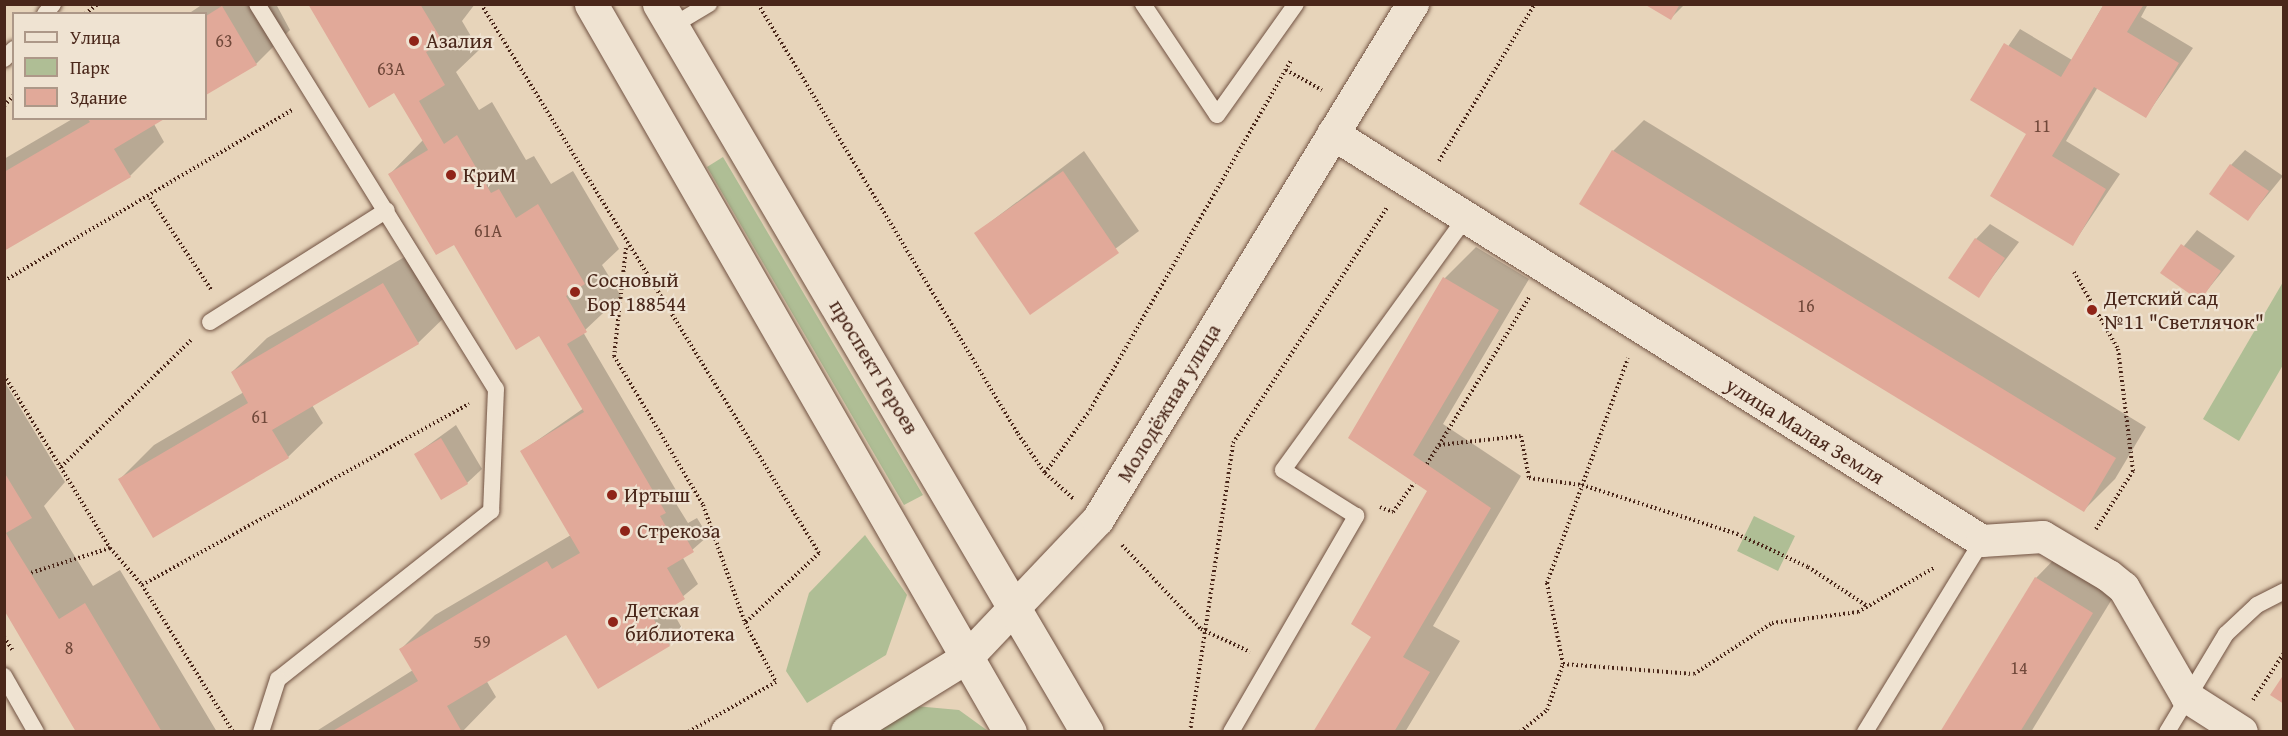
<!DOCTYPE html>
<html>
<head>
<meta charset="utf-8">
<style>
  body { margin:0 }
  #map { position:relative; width:2288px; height:736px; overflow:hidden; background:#e7d4ba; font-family:"Gentium Book Plus",serif }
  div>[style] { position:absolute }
  .green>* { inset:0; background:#afbe95 }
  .shadow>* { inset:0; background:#0003 }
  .building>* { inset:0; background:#e1a999 }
  .path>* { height:4px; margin-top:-2px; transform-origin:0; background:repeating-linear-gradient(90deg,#4a271a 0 1.5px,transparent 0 4.5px) }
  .roads { filter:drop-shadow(0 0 2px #715242) drop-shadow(0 0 2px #715242) }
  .lane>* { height:16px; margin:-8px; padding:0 8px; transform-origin:8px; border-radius:8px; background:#efe3d2 }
  .street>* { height:32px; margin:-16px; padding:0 16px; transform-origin:16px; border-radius:16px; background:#efe3d2 }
  .secondary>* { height:33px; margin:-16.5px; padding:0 16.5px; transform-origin:16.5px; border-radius:16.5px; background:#efe3d2 }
  .dots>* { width:16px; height:16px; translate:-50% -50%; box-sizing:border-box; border:3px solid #efe3d2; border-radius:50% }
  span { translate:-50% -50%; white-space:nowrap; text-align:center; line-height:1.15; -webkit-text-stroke:4.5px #efe3d2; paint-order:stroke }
  .number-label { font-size:18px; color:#70483a }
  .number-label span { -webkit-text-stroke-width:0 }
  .poi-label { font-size:21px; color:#4a271a }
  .left { translate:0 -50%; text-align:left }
  .street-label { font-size:21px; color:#4a271a }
  .frame { position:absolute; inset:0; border:6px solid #4a271a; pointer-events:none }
  .legend { position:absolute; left:12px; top:12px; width:195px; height:108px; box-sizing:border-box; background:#efe3d2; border:2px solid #ad9888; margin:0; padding:8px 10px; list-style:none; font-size:18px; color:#4a271a }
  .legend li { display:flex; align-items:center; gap:12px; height:30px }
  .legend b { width:30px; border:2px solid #ad9888 }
</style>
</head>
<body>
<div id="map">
  <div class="green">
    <div style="clip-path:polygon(723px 157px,923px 495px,904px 505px,707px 167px)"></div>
    <div style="clip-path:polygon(2283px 282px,2283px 365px,2239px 441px,2203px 419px)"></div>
    <div style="clip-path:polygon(1754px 516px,1795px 536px,1778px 571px,1737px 551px)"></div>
    <div style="clip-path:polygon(865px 535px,907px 595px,886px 655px,807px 703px,786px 671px,809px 593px)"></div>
    <div style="clip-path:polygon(915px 706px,959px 710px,988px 731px,866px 732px)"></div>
  </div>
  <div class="shadow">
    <div style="clip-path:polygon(203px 4px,276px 4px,290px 30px,256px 64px,206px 94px,206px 14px,188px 14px)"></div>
    <div style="clip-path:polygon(309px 4px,475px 4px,462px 21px,479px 50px,456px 72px,479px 110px,492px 102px,526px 160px,534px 156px,551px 184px,573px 171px,619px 249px,602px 265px,621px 296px,583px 332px,680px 497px,675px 502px,688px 523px,697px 518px,708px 536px,683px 558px,698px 584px,670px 607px,683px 630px,669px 645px,566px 633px,486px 680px,496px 697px,462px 732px,315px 732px,413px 670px,401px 649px,435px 615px,571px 535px,522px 451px,584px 408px,540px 334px,390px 174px,423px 140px,394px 91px)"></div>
    <div style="clip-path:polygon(1647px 4px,1685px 4px,1671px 18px)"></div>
    <div style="clip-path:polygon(2104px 4px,2148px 4px,2141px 17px,2193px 48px,2146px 116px,2098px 87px,2066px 141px,2120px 174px,2073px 244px,2029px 134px,1972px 99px,2020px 29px,2072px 60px)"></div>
    <div style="clip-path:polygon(74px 118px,163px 118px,154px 124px,164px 142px,130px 176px,4px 250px,4px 159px)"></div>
    <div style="clip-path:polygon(1644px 120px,2146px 427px,2115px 479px,2084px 510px,1613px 151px)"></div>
    <div style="clip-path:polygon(2245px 150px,2283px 176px,2248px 219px,2231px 165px)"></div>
    <div style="clip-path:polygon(1084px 151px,1139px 231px,1030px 313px,976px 233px)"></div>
    <div style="clip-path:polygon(1990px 224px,2019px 242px,1978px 296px,1976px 239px)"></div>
    <div style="clip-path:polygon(2197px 230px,2235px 256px,2200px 299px,2162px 273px)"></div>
    <div style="clip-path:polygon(1476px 247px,1529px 279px,1443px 424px,1521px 476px,1433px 626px,1460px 641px,1405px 732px,1315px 732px,1373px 636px,1429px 491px,1350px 438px,1445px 278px)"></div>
    <div style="clip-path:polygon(418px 249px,453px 309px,418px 343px,312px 405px,323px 423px,288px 457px,120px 479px,154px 445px,244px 392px,232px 372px,267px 338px)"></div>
    <div style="clip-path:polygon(4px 381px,65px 482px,44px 506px,93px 586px,120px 570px,217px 732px,78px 732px,4px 608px)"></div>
    <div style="clip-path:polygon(456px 425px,482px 469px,467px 483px,416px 454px)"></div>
    <div style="clip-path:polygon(2067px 546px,2123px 581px,2031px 732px,1942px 732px,2036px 578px)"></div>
  </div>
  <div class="building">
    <div style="clip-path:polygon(308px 4px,420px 4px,443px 42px,426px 52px,445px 85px,419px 101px,444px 144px,457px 135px,491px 193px,499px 189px,516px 218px,538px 204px,585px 284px,566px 296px,587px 332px,567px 344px,666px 513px,660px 516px,672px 537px,682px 531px,694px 552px,667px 568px,685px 599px,653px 618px,670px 646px,598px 689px,566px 635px,447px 706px,462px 732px,331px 732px,418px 681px,399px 649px,547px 561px,552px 569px,580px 553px,520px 451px,584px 412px,539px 336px,516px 350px,454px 245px,436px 255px,388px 174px,428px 150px,394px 93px,369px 108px)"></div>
    <div style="clip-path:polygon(1644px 4px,1680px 4px,1671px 20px)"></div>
    <div style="clip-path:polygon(2104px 4px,2144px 4px,2127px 32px,2179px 63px,2146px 118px,2094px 87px,2052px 156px,2106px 189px,2073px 246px,1990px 196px,2026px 134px,1970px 100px,2004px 43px,2061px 77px)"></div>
    <div style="clip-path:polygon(222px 6px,257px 65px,206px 95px,206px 16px)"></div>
    <div style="clip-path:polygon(87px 118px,166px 118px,114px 149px,131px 177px,4px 251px,4px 172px,90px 122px)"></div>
    <div style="clip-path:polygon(1612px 150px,2116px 458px,2084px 512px,1579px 204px)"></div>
    <div style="clip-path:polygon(2230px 164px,2269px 191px,2248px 221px,2209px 194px)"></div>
    <div style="clip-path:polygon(1063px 171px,1119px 253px,1030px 315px,974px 233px)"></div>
    <div style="clip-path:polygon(1975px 238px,2005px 258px,1979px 298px,1948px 278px)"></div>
    <div style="clip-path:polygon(2181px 244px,2221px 271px,2200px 301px,2160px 273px)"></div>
    <div style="clip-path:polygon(1443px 277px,1499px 310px,1413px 455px,1491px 508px,1403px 657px,1430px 672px,1394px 732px,1313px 732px,1371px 637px,1351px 624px,1427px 491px,1348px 438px)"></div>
    <div style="clip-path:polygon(383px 283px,419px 344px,272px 430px,289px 458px,153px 538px,118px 479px,248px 403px,231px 372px)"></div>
    <div style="clip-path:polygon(441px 438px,468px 484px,441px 500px,414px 454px)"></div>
    <div style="clip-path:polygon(4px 472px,32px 518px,6px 533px,10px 540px,59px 619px,85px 603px,162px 732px,76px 732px,4px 610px)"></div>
    <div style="clip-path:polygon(2035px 577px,2093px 613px,2020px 732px,1940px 732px)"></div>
    <div style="clip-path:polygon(2284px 674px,2284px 704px,2270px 695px)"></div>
  </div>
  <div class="path">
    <div style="left:481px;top:4px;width:645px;rotate:58.38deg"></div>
    <div style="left:819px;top:553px;width:102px;rotate:136.6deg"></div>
    <div style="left:758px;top:4px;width:502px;rotate:58.84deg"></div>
    <div style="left:1018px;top:434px;width:47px;rotate:55.3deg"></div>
    <div style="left:1045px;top:473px;width:38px;rotate:42deg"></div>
    <div style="left:85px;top:14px;width:16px;rotate:-38deg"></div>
    <div style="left:1286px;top:70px;width:41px;rotate:29.1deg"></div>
    <div style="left:4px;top:106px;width:15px;rotate:-48deg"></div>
    <div style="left:1439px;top:161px;width:184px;rotate:-58.6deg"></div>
    <div style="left:150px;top:198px;width:112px;rotate:56.3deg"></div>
    <div style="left:626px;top:248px;width:109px;rotate:96.3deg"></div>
    <div style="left:614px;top:356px;width:174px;rotate:59.1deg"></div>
    <div style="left:703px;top:505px;width:125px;rotate:70.4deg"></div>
    <div style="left:745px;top:623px;width:67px;rotate:62.3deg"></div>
    <div style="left:776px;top:682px;width:101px;rotate:150.4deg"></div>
    <div style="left:2074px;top:272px;width:89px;rotate:60.3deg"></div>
    <div style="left:2118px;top:349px;width:123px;rotate:83deg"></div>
    <div style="left:2133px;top:471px;width:69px;rotate:122.5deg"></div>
    <div style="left:4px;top:281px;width:335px;rotate:-30.7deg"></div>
    <div style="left:4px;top:375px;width:203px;rotate:58.5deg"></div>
    <div style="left:110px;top:548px;width:84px;rotate:162.6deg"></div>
    <div style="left:1439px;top:445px;width:175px;rotate:-58.6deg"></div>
    <div style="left:1427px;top:464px;width:22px;rotate:-58deg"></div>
    <div style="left:1439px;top:445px;width:82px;rotate:-6.3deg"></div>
    <div style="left:1521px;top:436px;width:43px;rotate:79.2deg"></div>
    <div style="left:1529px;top:478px;width:53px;rotate:7.5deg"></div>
    <div style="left:1582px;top:485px;width:163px;rotate:17.5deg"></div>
    <div style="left:1737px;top:534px;width:78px;rotate:24.9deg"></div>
    <div style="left:1808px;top:567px;width:71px;rotate:33.5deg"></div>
    <div style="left:61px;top:467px;width:182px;rotate:-44.3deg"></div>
    <div style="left:1045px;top:473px;width:77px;rotate:-54.5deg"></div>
    <div style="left:1090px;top:410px;width:403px;rotate:-60.1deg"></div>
    <div style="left:1380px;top:507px;width:14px;rotate:21deg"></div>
    <div style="left:1393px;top:512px;width:36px;rotate:-54deg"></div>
    <div style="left:1122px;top:545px;width:115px;rotate:46.8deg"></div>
    <div style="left:1201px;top:629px;width:54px;rotate:25.1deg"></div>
    <div style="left:110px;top:548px;width:49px;rotate:49.1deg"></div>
    <div style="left:142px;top:585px;width:173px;rotate:58.2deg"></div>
    <div style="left:142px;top:585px;width:374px;rotate:-29deg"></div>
    <div style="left:4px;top:637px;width:17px;rotate:57deg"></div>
    <div style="left:1563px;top:664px;width:83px;rotate:-101.2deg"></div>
    <div style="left:1547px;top:583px;width:239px;rotate:-70.2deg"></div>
    <div style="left:2253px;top:700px;width:56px;rotate:-56.6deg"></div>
    <div style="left:1190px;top:732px;width:292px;rotate:-81.5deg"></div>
    <div style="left:1233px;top:443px;width:283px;rotate:-56.8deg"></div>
    <div style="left:1520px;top:732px;width:35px;rotate:-39deg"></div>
    <div style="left:1547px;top:710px;width:49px;rotate:-70.8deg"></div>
    <div style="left:1563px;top:664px;width:131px;rotate:4.4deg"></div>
    <div style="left:1694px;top:674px;width:93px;rotate:-33.2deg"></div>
    <div style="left:1772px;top:623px;width:87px;rotate:-7.3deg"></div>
    <div style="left:1858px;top:612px;width:88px;rotate:-30.1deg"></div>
  </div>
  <div class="roads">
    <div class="lane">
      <div style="left:257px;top:4px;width:453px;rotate:58.2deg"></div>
      <div style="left:496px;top:389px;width:122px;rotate:92.3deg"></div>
      <div style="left:491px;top:511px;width:271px;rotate:141.7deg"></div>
      <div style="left:278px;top:679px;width:56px;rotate:107.8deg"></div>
      <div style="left:1143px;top:4px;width:133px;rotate:56.3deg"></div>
      <div style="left:1217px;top:115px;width:136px;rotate:-54.6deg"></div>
      <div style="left:45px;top:14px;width:13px;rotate:-51deg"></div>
      <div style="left:672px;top:26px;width:43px;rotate:-30.7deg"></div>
      <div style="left:4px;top:59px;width:14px;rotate:-45deg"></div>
      <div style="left:210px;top:322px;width:209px;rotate:-32.3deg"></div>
      <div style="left:4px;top:676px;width:64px;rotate:60.3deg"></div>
      <div style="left:1231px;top:732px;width:250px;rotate:-59.9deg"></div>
      <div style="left:1356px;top:516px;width:86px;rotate:-147.8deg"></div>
      <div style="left:1283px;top:470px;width:310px;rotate:-54.1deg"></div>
      <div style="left:1865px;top:732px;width:224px;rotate:-58.5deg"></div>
      <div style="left:2167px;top:732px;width:114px;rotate:-59deg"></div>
      <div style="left:2226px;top:634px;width:42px;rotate:-43.1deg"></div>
      <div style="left:2257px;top:605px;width:30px;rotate:-27deg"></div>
    </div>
    <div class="street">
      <div style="left:1333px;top:134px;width:766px;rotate:32.09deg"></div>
      <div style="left:1982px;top:541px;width:61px;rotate:-3.8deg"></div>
      <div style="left:2043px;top:537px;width:77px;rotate:30.6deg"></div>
      <div style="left:2109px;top:576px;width:19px;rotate:39deg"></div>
      <div style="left:2124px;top:588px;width:126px;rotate:60deg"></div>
      <div style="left:2187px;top:697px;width:65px;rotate:32.5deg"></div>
      <div style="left:847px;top:732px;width:141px;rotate:-31.7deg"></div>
      <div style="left:967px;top:658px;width:190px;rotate:-46.5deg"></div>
      <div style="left:1098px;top:520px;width:605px;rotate:-58.6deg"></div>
    </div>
    <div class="secondary">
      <div style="left:591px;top:4px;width:840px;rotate:60.08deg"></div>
      <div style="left:659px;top:4px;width:844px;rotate:59.55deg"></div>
    </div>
  </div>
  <div class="dots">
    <div style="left:414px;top:41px;background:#8f2418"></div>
    <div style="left:451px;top:175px;background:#8f2418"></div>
    <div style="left:575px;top:292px;background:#8f2418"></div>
    <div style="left:2092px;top:310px;background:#8f2418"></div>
    <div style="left:612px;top:495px;background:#8f2418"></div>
    <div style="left:625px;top:531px;background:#8f2418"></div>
    <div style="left:613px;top:622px;background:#8f2418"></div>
  </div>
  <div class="number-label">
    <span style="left:224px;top:41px">63</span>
    <span style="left:391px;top:69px">63А</span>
    <span style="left:2042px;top:126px">11</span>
    <span style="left:488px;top:231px">61А</span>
    <span style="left:1806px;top:306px">16</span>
    <span style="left:260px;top:417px">61</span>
    <span style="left:482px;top:642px">59</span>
    <span style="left:69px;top:648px">8</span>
    <span style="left:2019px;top:668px">14</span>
  </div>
  <div class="poi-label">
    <span class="left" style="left:426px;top:41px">Азалия</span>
    <span class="left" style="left:463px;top:175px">КриМ</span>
    <span class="left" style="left:587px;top:292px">Сосновый<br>Бор 188544</span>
    <span class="left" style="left:2104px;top:310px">Детский сад<br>№11 "Светлячок"</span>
    <span class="left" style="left:624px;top:495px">Иртыш</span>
    <span class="left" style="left:637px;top:531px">Стрекоза</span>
    <span class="left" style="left:625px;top:622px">Детская<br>библиотека</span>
  </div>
  <div class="street-label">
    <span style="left:874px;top:367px;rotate:59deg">проспект Героев</span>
    <span style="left:1169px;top:403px;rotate:-59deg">Молодёжная улица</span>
    <span style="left:1805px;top:431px;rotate:32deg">улица Малая Земля</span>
  </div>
  <div class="frame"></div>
  <ul class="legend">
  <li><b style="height:8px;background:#efe3d2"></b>Улица</li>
  <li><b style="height:16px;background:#afbe95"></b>Парк</li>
  <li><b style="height:16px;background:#e1a999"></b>Здание</li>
  </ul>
</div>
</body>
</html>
